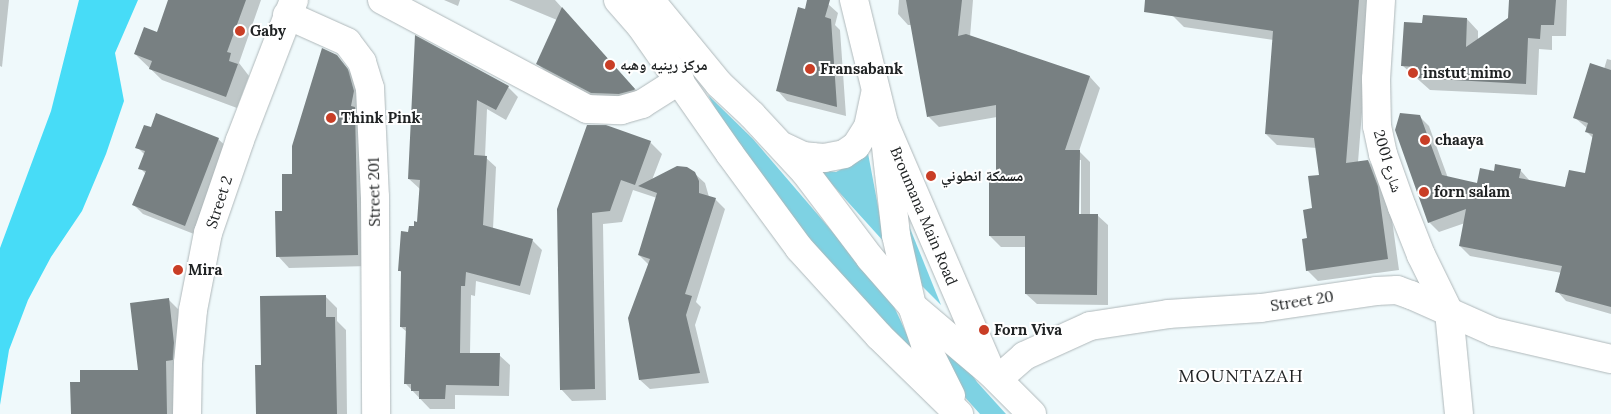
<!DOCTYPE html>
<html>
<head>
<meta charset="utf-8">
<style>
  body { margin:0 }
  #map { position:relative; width:1611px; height:414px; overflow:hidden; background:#eff9fb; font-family:Lora,"Noto Naskh Arabic",serif }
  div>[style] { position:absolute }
  .green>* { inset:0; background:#7ed2e3 }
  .forest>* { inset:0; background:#47dcf7 }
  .shadow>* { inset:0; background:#0003 }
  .building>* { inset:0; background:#788082 }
  .roads { filter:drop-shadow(0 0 1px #afb8ba) drop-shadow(0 0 1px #afb8ba) }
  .street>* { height:28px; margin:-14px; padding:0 14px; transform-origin:14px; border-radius:14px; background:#fff }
  .secondary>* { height:28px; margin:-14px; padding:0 14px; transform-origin:14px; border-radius:14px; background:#fff }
  .dots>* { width:14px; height:14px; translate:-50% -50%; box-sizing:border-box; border:2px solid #fff; border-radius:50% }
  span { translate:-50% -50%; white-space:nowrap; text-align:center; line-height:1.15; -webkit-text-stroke:4px #fff; paint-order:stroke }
  .poi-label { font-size:15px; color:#202324; font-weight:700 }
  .left { translate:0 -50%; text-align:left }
  .street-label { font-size:15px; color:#202324 }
  .quarter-label { font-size:18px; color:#202324; letter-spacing:1px }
</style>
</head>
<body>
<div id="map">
  <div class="green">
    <div style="clip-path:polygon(708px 95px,753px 139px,891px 300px,929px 382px,747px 170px)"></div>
    <div style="clip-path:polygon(867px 148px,885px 243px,819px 170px,836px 172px,857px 161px)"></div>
    <div style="clip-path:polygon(901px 206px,941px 305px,922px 286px)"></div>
    <div style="clip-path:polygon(937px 338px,955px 349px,977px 382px,1006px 414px,980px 414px,962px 394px)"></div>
  </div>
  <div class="forest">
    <div style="clip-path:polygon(79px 0,138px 0,115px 53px,124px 101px,106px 154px,82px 211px,51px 257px,28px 300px,9px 350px,0 405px,0 248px,51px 111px)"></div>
  </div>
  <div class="shadow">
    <div style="clip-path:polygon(0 0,9px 0,2px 67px,0 66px)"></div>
    <div style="clip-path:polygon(170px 0,261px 0,239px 63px,249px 76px,237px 108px,162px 80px,135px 54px,157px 33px)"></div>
    <div style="clip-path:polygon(444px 0,460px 0,458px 6px)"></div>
    <div style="clip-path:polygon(509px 0,555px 0,645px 100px,603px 104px,549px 75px,538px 64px,557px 20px)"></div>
    <div style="clip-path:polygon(809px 0,828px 4px,838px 13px,835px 25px,840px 30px,846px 116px,787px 101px,778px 91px)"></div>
    <div style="clip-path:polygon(evenodd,899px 0,973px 0,970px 37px,1090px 77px,1100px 88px,1079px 151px,1090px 162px,1090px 215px,1097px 215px,1108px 225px,1108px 305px,1037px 304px,1026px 294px,1026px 247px,1001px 247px,990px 236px,997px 176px,997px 117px,939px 127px,929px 117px,912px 25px,908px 25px,898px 14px,899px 0,1078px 160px,1081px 160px,1081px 220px,1078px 220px,1078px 160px)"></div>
    <div style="clip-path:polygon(1175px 0,1371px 0,1358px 162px,1368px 161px,1379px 172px,1389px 198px,1399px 270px,1318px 281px,1307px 270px,1309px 239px,1320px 176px,1317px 148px,1277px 145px,1266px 134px,1274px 40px,1184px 27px,1173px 16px)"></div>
    <div style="clip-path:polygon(1510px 0,1567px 0,1566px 36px,1552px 36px,1552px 50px,1539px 49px,1537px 95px,1430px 90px,1403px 66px,1423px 24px,1467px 19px,1478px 31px,1478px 40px,1510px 18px)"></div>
    <div style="clip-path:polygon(416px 37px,508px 87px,518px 97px,506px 120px,487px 109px,485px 157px,496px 167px,493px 229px,532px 240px,542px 250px,530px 295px,476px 281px,475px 296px,471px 295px,470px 354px,499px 355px,510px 365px,509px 396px,455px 395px,455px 409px,430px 409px,406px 384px,407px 332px,401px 327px,402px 273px,399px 270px,410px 233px,419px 223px,420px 189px,409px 179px)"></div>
    <div style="clip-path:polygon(336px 56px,359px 82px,369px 266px,289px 268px,278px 256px,284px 212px,294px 175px)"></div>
    <div style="clip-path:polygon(1607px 59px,1611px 60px,1611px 314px,1566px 301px,1557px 291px,1562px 273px,1470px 256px,1460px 246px,1465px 223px,1439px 232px,1429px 222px,1419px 116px,1429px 126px,1448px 178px,1478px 184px,1495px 172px,1520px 170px,1530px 181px,1566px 189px,1586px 174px,1593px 138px,1586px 131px,1587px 128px,1574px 117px,1604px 69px)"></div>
    <div style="clip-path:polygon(218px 139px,228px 148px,194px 234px,143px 214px,134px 205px,146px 174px,140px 168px,145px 155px,137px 147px)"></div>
    <div style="clip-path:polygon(650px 142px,662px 154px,652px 180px,694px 173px,705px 183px,709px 197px,715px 199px,725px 209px,696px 302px,701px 307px,695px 325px,709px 383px,650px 389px,640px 380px,649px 265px,639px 255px,657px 198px,633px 190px,622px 222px,603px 224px,606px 400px,572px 401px,561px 389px,558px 209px)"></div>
    <div style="clip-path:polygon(325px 296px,337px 308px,337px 321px,346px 330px,347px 414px,257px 414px,262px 366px)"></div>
    <div style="clip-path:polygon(169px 300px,178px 309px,183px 353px,175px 414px,72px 414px,81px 383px,139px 371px)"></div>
  </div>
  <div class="building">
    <div style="clip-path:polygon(168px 0,246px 0,227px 52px,231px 53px,229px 61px,238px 64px,226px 97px,149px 69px,152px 61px,134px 54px,144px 27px,157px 32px)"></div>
    <div style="clip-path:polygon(807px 0,830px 0,825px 17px,831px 19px,837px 107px,776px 91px,798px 7px,805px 9px)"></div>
    <div style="clip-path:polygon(906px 0,962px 0,958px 36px,966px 34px,1090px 76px,1065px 150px,1080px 150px,1079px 214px,1098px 214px,1097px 295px,1025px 294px,1025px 236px,989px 236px,989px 174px,996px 174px,996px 105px,927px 117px)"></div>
    <div style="clip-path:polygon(1145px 0,1359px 0,1346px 163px,1368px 160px,1378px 186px,1388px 259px,1306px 271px,1302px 239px,1307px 238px,1303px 210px,1312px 208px,1308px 176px,1319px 175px,1314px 138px,1265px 134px,1273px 31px,1144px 12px)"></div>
    <div style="clip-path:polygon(1509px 0,1556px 0,1554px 25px,1541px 25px,1540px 39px,1528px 38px,1526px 84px,1417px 78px,1418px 67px,1401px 66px,1404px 22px,1422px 23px,1423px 15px,1467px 18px,1466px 47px,1508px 18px)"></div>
    <div style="clip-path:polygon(562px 7px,635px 89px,634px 90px,619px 94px,591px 93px,536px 64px)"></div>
    <div style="clip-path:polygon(415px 35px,509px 86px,496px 110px,477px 100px,474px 155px,487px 156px,483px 225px,533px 239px,520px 286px,466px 272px,465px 286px,461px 286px,460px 353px,500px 353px,499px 386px,446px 385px,445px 399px,419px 399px,419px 391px,411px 391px,411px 384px,404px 384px,406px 327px,400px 327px,401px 271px,398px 271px,401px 231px,408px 232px,409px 226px,414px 226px,414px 221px,417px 222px,420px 180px,408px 179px)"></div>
    <div style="clip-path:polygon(322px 48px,337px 55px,348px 69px,354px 91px,351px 106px,355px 107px,358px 255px,276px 257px,275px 211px,282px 211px,282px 174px,292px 174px,292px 146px)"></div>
    <div style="clip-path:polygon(1590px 63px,1611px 70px,1611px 307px,1555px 292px,1562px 266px,1459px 246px,1466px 209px,1428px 223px,1395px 130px,1400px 113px,1420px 115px,1442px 175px,1477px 183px,1480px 168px,1494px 171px,1495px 164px,1521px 169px,1519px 178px,1565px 187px,1569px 170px,1585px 173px,1593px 134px,1585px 132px,1588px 123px,1573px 118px)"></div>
    <div style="clip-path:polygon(156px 113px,219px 138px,185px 226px,132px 205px,146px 171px,138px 169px,145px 151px,135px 148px,144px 125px,151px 127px)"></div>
    <div style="clip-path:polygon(587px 125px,606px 125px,651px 141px,635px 185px,621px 180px,610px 211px,592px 213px,595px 389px,560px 390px,557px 209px)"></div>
    <div style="clip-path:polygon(677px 166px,687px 167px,695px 172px,699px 181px,699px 193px,716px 198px,685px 294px,692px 296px,686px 315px,700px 373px,639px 380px,628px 318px,650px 259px,638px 255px,657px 193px,638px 186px)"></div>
    <div style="clip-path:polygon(326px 295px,326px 317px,335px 317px,337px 414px,256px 414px,255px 365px,261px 365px,260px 296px)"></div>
    <div style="clip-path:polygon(169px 298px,174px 343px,173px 360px,166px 361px,167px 414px,71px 414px,70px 382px,80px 382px,80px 370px,138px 370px,130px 303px)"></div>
  </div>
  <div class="roads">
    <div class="street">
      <div style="left:382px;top:0;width:232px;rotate:28deg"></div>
      <div style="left:587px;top:109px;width:34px;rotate:2deg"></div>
      <div style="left:621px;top:110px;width:22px;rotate:-16deg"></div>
      <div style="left:642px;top:104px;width:45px;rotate:-32.3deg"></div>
      <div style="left:1381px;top:0;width:79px;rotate:93.6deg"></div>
      <div style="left:1376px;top:79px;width:47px;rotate:88.8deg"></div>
      <div style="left:1377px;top:126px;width:29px;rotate:78deg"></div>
      <div style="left:1383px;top:154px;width:56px;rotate:70.3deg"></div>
      <div style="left:1402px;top:207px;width:52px;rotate:68.4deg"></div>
      <div style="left:1421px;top:255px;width:64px;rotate:63.8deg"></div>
      <div style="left:1449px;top:312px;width:102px;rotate:84.4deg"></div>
      <div style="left:287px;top:15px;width:66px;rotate:24.2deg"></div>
      <div style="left:347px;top:42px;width:25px;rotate:53deg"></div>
      <div style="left:362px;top:62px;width:27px;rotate:73deg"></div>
      <div style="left:370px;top:88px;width:109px;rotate:87.4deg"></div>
      <div style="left:375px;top:197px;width:217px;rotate:89.7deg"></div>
      <div style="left:998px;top:379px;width:35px;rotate:-41deg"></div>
      <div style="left:1024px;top:356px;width:72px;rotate:-24.4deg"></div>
      <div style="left:1090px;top:326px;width:79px;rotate:-8.7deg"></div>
      <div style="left:1168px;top:314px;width:93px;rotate:-3.7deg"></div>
      <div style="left:1261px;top:308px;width:116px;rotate:-8.4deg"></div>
      <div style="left:1376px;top:291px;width:21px;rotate:-3deg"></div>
      <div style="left:1397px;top:290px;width:15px;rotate:20deg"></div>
      <div style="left:1411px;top:295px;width:91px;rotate:24deg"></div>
      <div style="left:1494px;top:332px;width:120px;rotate:13deg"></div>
    </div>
    <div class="secondary">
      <div style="left:618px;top:0;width:33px;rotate:49deg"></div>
      <div style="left:640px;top:25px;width:157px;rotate:55.1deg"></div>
      <div style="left:730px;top:154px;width:117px;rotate:53.7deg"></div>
      <div style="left:799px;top:248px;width:119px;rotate:47.7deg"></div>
      <div style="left:879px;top:336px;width:112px;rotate:44.3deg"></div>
      <div style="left:650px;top:0;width:109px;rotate:50.6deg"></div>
      <div style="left:719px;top:84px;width:45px;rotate:43.2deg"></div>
      <div style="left:752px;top:115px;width:78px;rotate:47.1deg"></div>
      <div style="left:805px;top:172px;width:108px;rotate:52.9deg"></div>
      <div style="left:870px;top:258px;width:64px;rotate:48.8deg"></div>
      <div style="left:912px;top:306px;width:104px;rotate:40.3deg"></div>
      <div style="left:991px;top:373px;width:58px;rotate:45deg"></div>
      <div style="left:854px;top:0;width:127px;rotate:76.3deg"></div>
      <div style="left:884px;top:123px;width:266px;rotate:66.7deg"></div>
      <div style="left:784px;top:147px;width:21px;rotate:25deg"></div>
      <div style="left:803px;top:156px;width:9px;rotate:6deg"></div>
      <div style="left:812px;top:157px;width:12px;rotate:5deg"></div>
      <div style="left:824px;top:158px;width:20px;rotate:-11deg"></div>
      <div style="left:844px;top:154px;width:14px;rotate:-34deg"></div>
      <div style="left:856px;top:146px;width:22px;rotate:-58deg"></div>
      <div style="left:868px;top:127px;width:33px;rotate:-78deg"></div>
      <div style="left:886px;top:147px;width:89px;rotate:83.5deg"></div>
      <div style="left:896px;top:235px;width:73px;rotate:77.3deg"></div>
      <div style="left:912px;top:306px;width:40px;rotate:71.1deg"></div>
      <div style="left:925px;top:344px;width:58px;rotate:63.4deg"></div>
      <div style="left:187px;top:414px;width:51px;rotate:-88.9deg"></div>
      <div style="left:188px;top:363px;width:53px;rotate:-84.6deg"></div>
      <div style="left:193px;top:310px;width:78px;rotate:-79deg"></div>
      <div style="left:208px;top:233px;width:98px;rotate:-71deg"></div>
      <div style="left:240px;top:140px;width:150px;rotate:-68.9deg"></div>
    </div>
  </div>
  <div class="dots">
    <div style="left:240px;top:31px;background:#c93e26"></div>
    <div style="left:610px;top:65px;background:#c93e26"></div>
    <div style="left:810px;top:69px;background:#c93e26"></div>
    <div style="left:1413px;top:73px;background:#c93e26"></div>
    <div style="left:331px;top:118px;background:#c93e26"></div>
    <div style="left:1425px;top:140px;background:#c93e26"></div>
    <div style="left:931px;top:176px;background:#c93e26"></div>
    <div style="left:1424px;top:192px;background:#c93e26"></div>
    <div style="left:178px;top:270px;background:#c93e26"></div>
    <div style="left:984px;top:330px;background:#c93e26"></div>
  </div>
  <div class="poi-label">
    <span class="left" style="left:250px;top:31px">Gaby</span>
    <span class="left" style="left:620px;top:65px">مركز رينيه وهبه</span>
    <span class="left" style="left:820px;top:69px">Fransabank</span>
    <span class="left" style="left:1423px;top:73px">instut mimo</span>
    <span class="left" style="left:341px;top:118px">Think Pink</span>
    <span class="left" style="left:1435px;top:140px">chaaya</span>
    <span class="left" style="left:941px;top:176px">مسمكة انطوني</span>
    <span class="left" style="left:1434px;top:192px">forn salam</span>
    <span class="left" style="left:188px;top:270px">Mira</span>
    <span class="left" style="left:994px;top:330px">Forn Viva</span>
  </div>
  <div class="street-label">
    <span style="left:1388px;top:161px;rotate:73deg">شارع 2001</span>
    <span style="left:374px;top:192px;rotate:-91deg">Street 201</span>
    <span style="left:219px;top:202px;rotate:-72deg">Street 2</span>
    <span style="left:924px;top:216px;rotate:67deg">Broumana Main Road</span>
    <span style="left:1302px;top:301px;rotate:-9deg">Street 20</span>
  </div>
  <div class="quarter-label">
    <span style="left:1241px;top:376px">MOUNTAZAH</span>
  </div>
</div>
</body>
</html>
